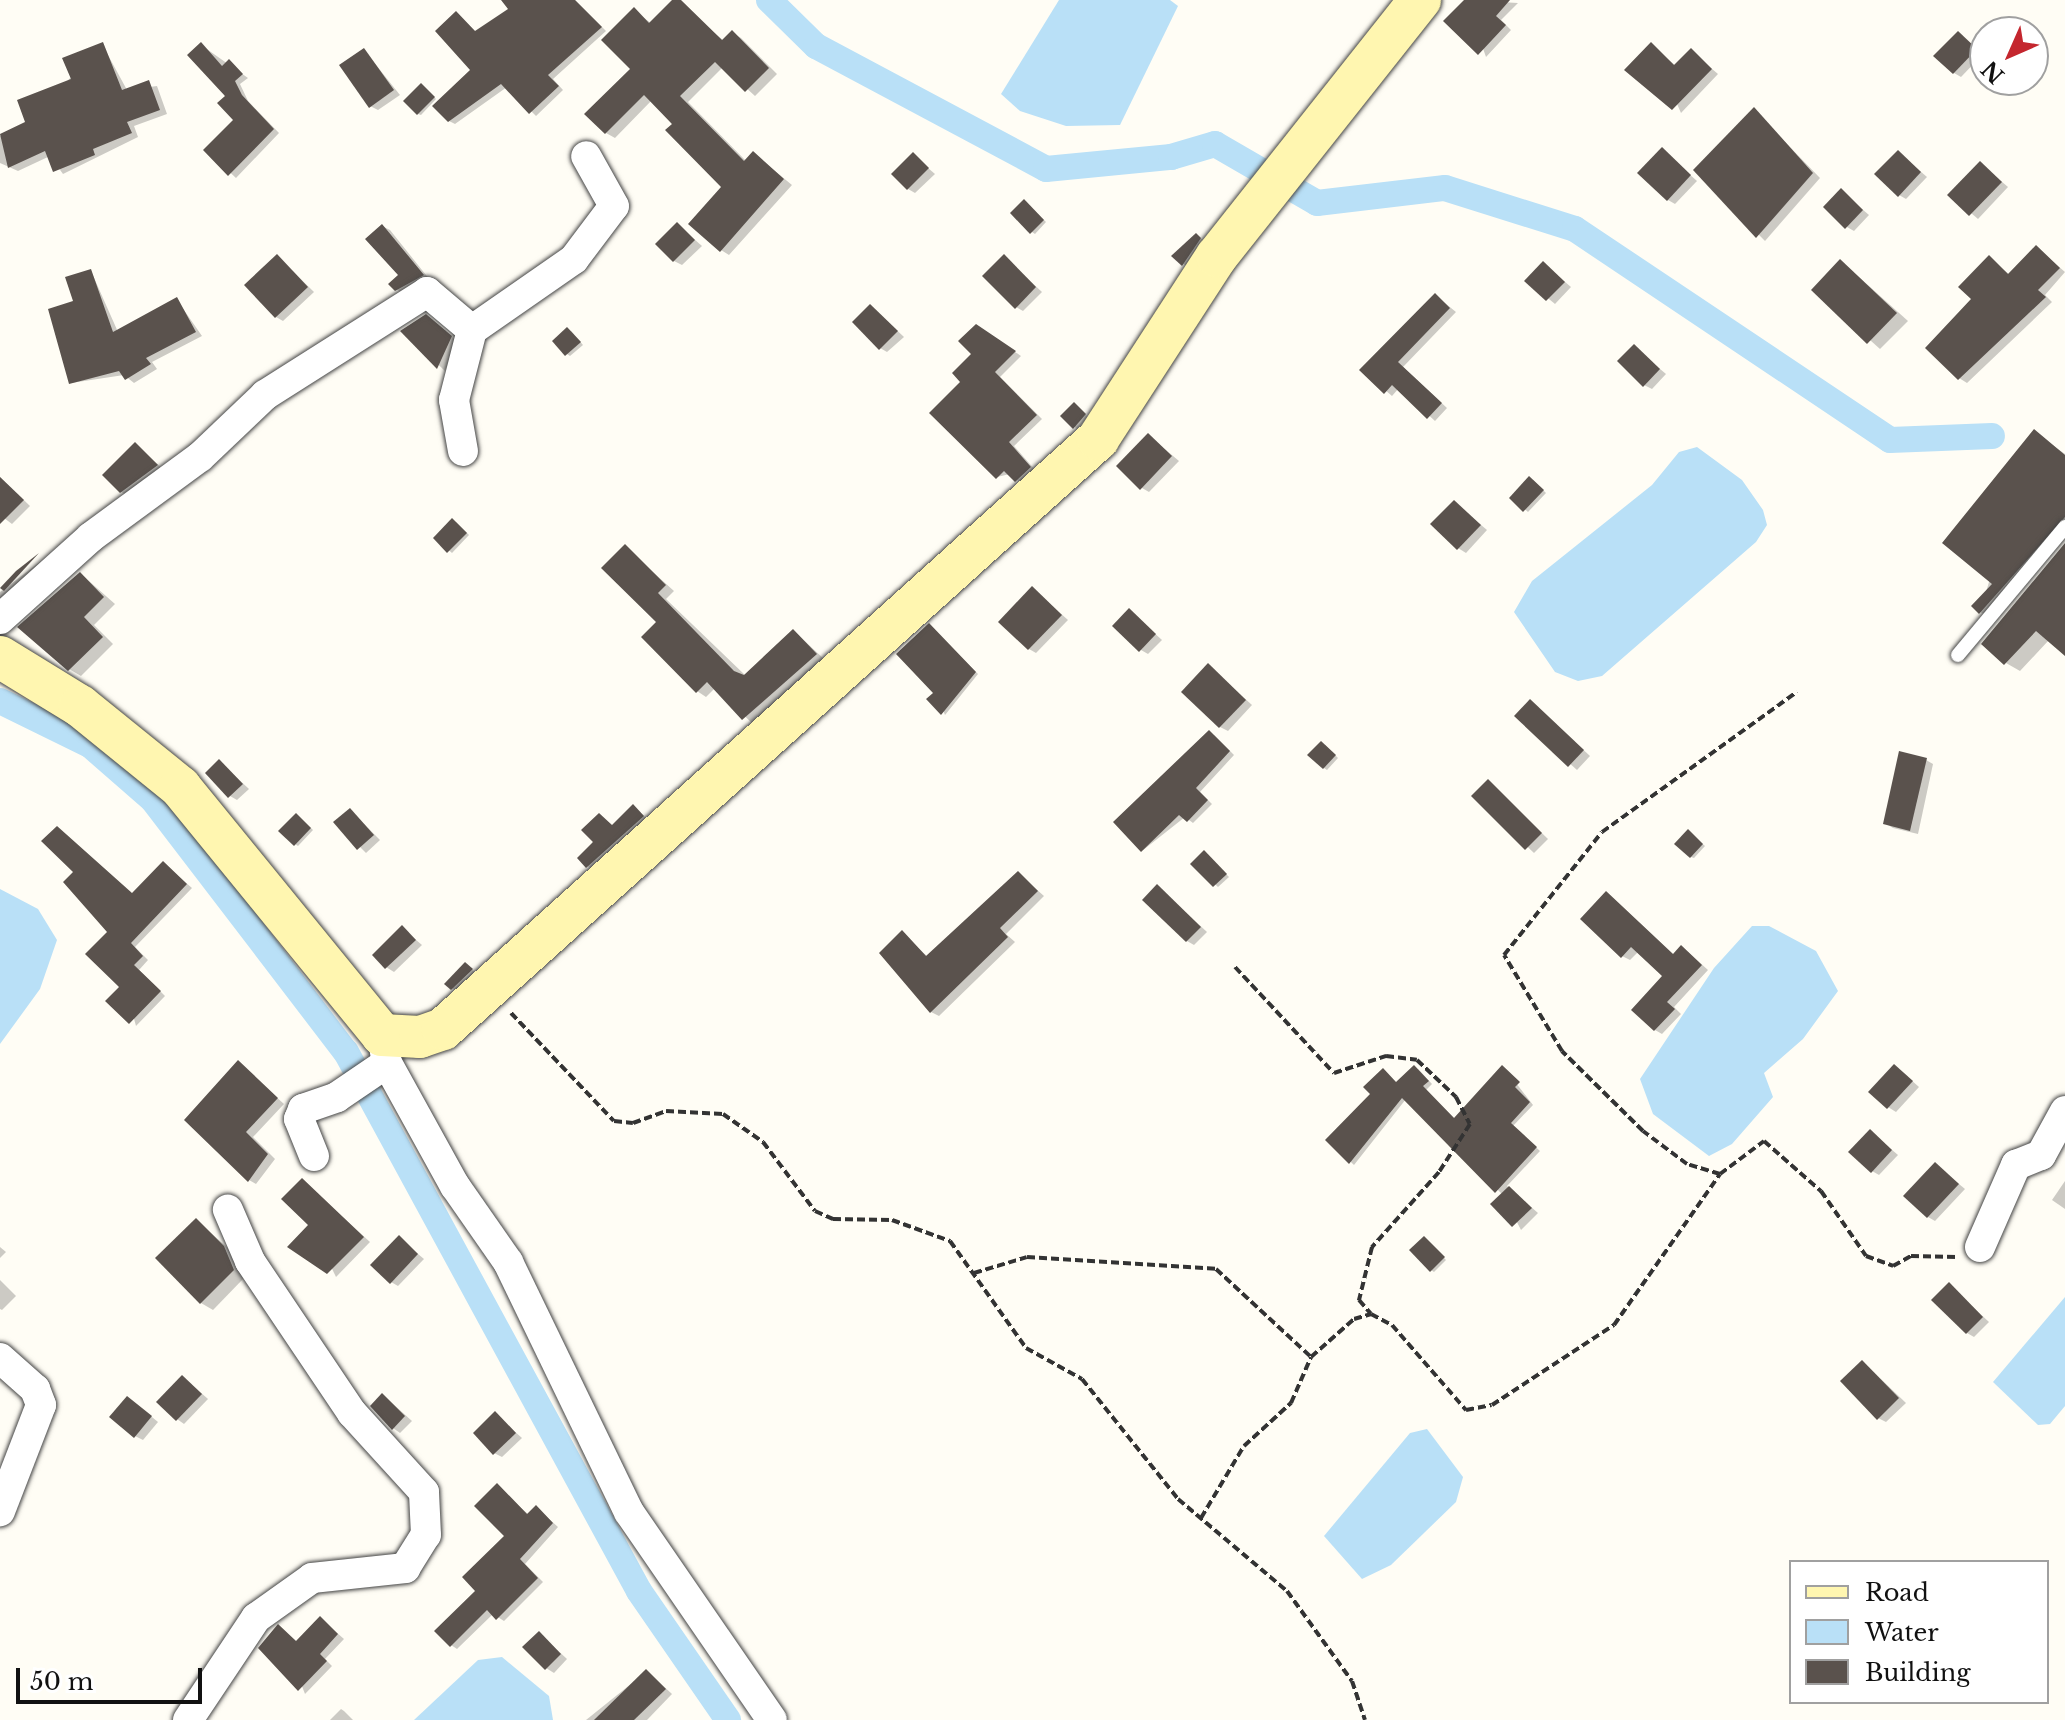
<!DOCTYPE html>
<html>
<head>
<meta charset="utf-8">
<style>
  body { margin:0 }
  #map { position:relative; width:2065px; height:1720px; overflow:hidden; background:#fffdf5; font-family:"Libre Baskerville",serif }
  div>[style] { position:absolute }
  .water>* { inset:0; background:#b9e0f7 }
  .shadow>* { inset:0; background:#0003 }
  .canal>* { height:26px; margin:-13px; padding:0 13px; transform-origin:13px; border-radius:13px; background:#b9e0f7 }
  .building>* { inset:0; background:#5a524d }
  .path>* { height:4px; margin-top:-2px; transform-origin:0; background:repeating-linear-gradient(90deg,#333 0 8px,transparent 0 12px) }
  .roads { filter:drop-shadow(0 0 2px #444) drop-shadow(0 0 2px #444) }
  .lane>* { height:14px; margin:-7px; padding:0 7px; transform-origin:7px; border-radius:7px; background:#fff }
  .street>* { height:30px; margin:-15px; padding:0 15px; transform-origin:15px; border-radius:15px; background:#fff }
  .secondary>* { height:42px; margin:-21px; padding:0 21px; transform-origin:21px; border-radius:21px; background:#fff6b0 }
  span { translate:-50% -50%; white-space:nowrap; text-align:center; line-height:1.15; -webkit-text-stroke:8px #fff; paint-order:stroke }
  .legend { position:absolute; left:1789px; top:1560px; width:260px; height:144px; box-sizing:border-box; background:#fff; border:2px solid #a0a0a0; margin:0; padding:10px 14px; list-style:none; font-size:24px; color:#111 }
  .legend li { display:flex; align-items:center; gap:16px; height:40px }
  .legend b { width:40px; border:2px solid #a0a0a0 }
  .north { position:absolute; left:1969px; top:16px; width:80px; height:80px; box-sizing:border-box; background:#fff; border:2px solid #a0a0a0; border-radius:50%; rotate:225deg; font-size:22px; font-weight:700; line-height:32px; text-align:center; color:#111 }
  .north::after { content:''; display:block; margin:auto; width:28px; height:36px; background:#c4262e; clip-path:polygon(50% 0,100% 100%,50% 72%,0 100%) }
  .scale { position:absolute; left:16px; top:1668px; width:186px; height:36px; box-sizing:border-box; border:4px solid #111; border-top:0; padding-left:10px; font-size:24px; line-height:28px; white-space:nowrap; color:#111; -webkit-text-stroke:6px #fff; paint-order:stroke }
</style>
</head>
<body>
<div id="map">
  <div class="water">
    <div style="clip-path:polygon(1059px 0,1170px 0,1178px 6px,1120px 125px,1066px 126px,1020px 111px,1001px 94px)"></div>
    <div style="clip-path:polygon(1697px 447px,1742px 480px,1763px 510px,1767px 525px,1756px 542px,1602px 676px,1578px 681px,1555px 672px,1514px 612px,1532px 581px,1652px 485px,1679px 452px)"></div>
    <div style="clip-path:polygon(0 889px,38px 909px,57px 940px,40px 989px,0 1044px)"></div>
    <div style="clip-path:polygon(1752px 926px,1769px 926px,1816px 951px,1838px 991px,1803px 1039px,1764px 1073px,1773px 1097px,1732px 1144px,1709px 1156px,1653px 1114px,1640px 1079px,1714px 968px)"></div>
    <div style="clip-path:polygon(2065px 1297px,2065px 1406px,2050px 1424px,2038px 1425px,1993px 1382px)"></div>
    <div style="clip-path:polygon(1427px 1429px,1463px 1477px,1456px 1502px,1391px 1565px,1362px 1579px,1324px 1536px,1410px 1433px)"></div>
    <div style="clip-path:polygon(502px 1657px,549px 1696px,553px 1720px,414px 1720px,478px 1660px)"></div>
  </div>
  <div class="shadow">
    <div style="clip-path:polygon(507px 0,575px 0,606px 31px,553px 79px,563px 90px,536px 116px,507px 87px,455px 124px,449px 121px,473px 70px,456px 14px,476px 32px,511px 10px)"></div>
    <div style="clip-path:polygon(675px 0,724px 41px,733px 33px,741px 38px,777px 74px,755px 96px,723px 67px,688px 102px,746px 161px,753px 153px,792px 185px,729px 255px,721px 250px,724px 187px,652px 100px,615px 138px,606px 133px,633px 69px,634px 10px,652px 24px)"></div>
    <div style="clip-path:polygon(1466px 0,1518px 3px,1501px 20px,1511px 30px,1486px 57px)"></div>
    <div style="clip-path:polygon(1958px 33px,1983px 54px,1961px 77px,1954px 73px)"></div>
    <div style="clip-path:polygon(102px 44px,127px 90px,157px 86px,167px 114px,134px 126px,138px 137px,63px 174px,50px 156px,18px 171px,0 163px,0 136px,28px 123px)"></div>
    <div style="clip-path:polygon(201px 45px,248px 78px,240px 84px,248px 101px,279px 133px,236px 178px,206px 150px,236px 120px)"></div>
    <div style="clip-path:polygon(1651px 45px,1676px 66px,1691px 51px,1718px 74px,1681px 113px)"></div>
    <div style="clip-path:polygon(364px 50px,400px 95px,378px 110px,370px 106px)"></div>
    <div style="clip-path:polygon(424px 87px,436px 99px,421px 115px,418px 114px)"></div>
    <div style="clip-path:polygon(1754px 110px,1820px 178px,1765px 241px,1695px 170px)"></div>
    <div style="clip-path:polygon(1662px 150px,1697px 181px,1675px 204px,1668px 200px)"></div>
    <div style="clip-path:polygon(1898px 152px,1927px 177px,1906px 199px,1899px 195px)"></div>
    <div style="clip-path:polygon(913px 155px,935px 174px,915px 193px,908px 189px)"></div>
    <div style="clip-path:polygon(1980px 163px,2008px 187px,1978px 219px,1950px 195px)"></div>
    <div style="clip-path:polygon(1841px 191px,1869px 215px,1854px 231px,1847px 227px)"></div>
    <div style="clip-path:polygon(1027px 203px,1046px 222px,1035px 234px,1032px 232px)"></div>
    <div style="clip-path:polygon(678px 225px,702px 246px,682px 265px,674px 261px)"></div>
    <div style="clip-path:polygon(382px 226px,390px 230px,430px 280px,404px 294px,396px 289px,400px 275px)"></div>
    <div style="clip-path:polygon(1196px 235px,1203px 240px,1190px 269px,1174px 256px)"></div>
    <div style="clip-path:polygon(2036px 247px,2065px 272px,2045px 295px,2052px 302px,1967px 383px,1959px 378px,1989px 258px,2010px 275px)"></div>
    <div style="clip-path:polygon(278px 257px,314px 292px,283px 321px,276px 317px)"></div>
    <div style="clip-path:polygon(1004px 257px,1042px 292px,1023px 311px,1016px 307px)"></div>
    <div style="clip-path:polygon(1841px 261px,1908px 321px,1880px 349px,1814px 290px)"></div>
    <div style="clip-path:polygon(1544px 264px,1571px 287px,1555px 304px,1527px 281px)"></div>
    <div style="clip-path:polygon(91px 271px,118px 332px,177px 300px,202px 336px,152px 362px,157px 369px,134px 383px,124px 375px,71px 383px,76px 302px)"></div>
    <div style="clip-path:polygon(1435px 295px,1456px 312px,1403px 367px,1447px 408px,1435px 421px,1399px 388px,1392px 396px,1362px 370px)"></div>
    <div style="clip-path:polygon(871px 306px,904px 337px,887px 352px,880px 348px)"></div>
    <div style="clip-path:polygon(433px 321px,458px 342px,445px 371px,403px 331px)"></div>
    <div style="clip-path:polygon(983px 330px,1021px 356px,1000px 377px,1042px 419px,1014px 446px,1036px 471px,1022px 484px,1010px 474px,997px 477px,963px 382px)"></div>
    <div style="clip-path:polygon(571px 331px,583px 345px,570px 356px,567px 354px)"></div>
    <div style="clip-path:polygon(1634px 347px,1666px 374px,1652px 389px,1644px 385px)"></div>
    <div style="clip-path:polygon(1077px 406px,1088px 417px,1077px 429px,1063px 416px)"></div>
    <div style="clip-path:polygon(2034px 432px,2065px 454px,2065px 536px,1995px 620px,1980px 612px)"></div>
    <div style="clip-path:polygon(1148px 435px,1179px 461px,1149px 492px,1142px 488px)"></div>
    <div style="clip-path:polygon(135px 444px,164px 470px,129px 496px,121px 492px)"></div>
    <div style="clip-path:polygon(0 477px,30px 506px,12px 524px,0 515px)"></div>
    <div style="clip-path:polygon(1533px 480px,1546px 493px,1528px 512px,1512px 498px)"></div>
    <div style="clip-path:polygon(1454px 502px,1487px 530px,1466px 553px,1458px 548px)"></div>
    <div style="clip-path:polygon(456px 522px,469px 535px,452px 553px,435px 538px)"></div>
    <div style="clip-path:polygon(2065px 546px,2065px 653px,2049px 640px,2020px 671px,2006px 663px)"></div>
    <div style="clip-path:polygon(625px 547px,674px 591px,666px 599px,746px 676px,794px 631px,825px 660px,753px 724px,715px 688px,706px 697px,697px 691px)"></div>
    <div style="clip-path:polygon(44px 559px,0 599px,0 592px)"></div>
    <div style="clip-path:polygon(81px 574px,115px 604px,94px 625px,113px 644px,81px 676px,69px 669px)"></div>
    <div style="clip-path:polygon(1033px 589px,1068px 620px,1036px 653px,1029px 649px)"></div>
    <div style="clip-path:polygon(1130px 611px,1162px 640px,1148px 654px,1141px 650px)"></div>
    <div style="clip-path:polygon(932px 628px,978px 674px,945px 715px,936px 693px)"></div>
    <div style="clip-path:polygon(1209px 666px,1252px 705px,1228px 731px,1220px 727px)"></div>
    <div style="clip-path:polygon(1531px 701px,1590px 756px,1577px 770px,1517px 716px)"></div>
    <div style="clip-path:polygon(1214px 735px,1234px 755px,1200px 792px,1212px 804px,1193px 823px,1185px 817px,1142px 851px)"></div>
    <div style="clip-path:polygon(1325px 745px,1338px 758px,1327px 770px,1324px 768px)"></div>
    <div style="clip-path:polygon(1926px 760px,1933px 764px,1918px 834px,1893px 828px,1885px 823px)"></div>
    <div style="clip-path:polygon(220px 762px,249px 789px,237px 800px,230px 796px)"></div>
    <div style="clip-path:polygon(1488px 781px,1548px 839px,1534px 853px,1474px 796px)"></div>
    <div style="clip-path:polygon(633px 807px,650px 821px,595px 871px,587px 866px,599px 815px,613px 826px)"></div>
    <div style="clip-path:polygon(350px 810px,380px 840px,366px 853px,336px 823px)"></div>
    <div style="clip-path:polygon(299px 817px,313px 830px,298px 846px,295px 844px)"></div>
    <div style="clip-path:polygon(1691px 834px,1705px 846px,1694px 858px,1691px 857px)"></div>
    <div style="clip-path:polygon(1207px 855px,1229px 877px,1218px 887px,1193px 864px)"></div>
    <div style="clip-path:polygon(163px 863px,192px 888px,135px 947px,148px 960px,139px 970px,165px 996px,136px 1026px,110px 932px,75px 872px,133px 895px)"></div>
    <div style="clip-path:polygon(1018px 873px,1044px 896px,1006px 934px,1015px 942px,939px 1016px,931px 1012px,881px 953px,902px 933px,928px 957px)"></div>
    <div style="clip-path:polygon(1157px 886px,1207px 932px,1194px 945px,1187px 941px)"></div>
    <div style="clip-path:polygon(1613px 898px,1674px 955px,1688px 952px,1708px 970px,1674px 1007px,1681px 1014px,1662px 1034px,1655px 1030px,1665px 976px,1639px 951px,1630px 960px,1622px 956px)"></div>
    <div style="clip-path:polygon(402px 928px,422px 945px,394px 972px,386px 967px)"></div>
    <div style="clip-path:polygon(466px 965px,479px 975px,459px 993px,452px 988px)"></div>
    <div style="clip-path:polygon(239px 1063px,284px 1104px,253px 1137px,275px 1159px,256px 1184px,249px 1180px)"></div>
    <div style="clip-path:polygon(1418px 1069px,1432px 1084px,1426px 1090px,1455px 1119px,1506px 1070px,1533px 1105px,1513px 1126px,1540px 1151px,1507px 1186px,1538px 1213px,1521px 1230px,1503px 1195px,1406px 1099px,1354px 1165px,1327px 1139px)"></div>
    <div style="clip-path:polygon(1901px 1071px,1919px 1087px,1896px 1112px,1888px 1107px)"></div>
    <div style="clip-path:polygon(1870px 1131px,1898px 1155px,1879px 1175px,1872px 1171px)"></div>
    <div style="clip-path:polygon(1935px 1164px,1965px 1189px,1935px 1221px,1928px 1217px)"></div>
    <div style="clip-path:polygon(302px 1180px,370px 1242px,336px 1277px,311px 1225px)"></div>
    <div style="clip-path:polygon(2065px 1181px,2065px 1209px,2052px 1200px)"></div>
    <div style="clip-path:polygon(196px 1220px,236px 1255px,245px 1277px,213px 1310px,201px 1303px)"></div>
    <div style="clip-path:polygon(399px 1238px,424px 1259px,398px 1286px,391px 1282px)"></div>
    <div style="clip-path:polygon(1427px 1240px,1446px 1260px,1434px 1272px,1431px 1270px)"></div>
    <div style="clip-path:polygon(0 1247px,6px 1252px,0 1258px)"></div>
    <div style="clip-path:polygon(0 1280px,16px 1296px,2px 1310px,0 1309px)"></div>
    <div style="clip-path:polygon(1949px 1285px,1989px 1322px,1974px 1337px,1967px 1333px)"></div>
    <div style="clip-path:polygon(1863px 1362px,1906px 1403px,1886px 1422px,1878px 1418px)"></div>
    <div style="clip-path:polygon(183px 1377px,208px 1399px,184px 1424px,177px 1419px)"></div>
    <div style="clip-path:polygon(383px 1395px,412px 1421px,400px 1433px,393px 1428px)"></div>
    <div style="clip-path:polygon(135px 1403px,158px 1422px,143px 1440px,135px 1436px)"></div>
    <div style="clip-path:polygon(495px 1414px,522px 1438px,502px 1457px,494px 1453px)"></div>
    <div style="clip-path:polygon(497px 1486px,529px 1515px,537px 1508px,558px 1527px,525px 1564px,543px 1582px,504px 1621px,493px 1614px,457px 1649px,451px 1645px,507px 1536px)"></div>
    <div style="clip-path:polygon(320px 1618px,344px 1639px,325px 1659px,332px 1666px,305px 1694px,279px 1627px,297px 1642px)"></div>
    <div style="clip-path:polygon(539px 1633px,567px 1659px,554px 1673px,546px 1668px)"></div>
    <div style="clip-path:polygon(647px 1671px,672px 1694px,647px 1720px,586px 1720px)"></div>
    <div style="clip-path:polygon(341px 1709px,344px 1711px,353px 1720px,330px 1720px)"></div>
  </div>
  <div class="canal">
    <div style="left:769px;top:0;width:66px;rotate:44.4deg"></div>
    <div style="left:816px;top:46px;width:261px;rotate:28.1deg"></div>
    <div style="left:1046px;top:169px;width:126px;rotate:-5.5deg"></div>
    <div style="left:1171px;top:157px;width:46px;rotate:-16.5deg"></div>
    <div style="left:1215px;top:144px;width:118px;rotate:30deg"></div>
    <div style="left:1317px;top:203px;width:129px;rotate:-6.7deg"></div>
    <div style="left:1445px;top:188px;width:136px;rotate:17.5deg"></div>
    <div style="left:1575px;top:229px;width:379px;rotate:33.8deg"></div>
    <div style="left:1890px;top:440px;width:102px;rotate:-2.2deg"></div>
    <div style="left:0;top:701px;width:100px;rotate:26.1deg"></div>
    <div style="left:90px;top:745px;width:84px;rotate:41.1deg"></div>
    <div style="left:153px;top:800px;width:317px;rotate:52.6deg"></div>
    <div style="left:346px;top:1052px;width:613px;rotate:61.47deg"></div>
    <div style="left:639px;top:1591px;width:157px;rotate:55.4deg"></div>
  </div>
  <div class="building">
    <div style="clip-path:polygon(501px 0,575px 0,602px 27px,548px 75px,559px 86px,529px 114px,501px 84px,448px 122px,432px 106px,470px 70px,435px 31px,456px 11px,475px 31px,508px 9px)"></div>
    <div style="clip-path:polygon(672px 0,681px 0,722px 40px,732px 30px,769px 68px,745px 92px,715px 62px,680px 96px,744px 161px,753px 151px,784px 179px,720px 252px,688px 224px,721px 187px,665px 130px,672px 124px,644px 95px,605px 134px,584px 114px,630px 69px,601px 40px,634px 7px,649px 23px)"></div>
    <div style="clip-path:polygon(1464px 0,1510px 0,1496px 16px,1506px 25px,1478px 55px,1443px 21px)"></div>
    <div style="clip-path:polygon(1958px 31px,1977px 49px,1953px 74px,1933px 56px)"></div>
    <div style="clip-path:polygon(103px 42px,122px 90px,149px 80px,160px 110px,127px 122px,132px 133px,93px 149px,95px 155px,53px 172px,45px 151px,8px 168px,0 134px,25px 122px,17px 100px,71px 79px,62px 58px)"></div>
    <div style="clip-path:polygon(201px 42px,222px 66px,229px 59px,243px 74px,235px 81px,242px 95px,274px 129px,228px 176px,203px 150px,233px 120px,217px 103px,225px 96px,187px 55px)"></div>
    <div style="clip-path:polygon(1651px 42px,1674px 65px,1691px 48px,1712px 69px,1672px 110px,1624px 70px)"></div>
    <div style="clip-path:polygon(364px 48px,394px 90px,369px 108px,339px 65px)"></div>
    <div style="clip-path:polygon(421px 83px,435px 97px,417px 115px,403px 101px)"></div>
    <div style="clip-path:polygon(1754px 107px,1813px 173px,1756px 238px,1693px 170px)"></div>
    <div style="clip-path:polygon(1662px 147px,1691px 175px,1667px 201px,1637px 173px)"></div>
    <div style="clip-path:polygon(1898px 150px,1921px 172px,1898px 197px,1874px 174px)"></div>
    <div style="clip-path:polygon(913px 152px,929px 168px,907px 190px,891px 174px)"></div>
    <div style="clip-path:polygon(1980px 161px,2002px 182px,1969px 216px,1947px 195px)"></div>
    <div style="clip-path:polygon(1841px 188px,1863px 210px,1845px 229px,1823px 207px)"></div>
    <div style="clip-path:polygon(1024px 199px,1044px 220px,1030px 234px,1010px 213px)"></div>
    <div style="clip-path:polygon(677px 222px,695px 240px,673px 262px,655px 244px)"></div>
    <div style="clip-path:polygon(382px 224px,424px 275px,395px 291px,388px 284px,398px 275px,365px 239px)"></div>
    <div style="clip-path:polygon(1196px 233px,1201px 238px,1182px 266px,1171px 256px)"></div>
    <div style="clip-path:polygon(2036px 245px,2060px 268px,2038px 290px,2046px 297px,1958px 380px,1925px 348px,1971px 299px,1958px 287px,1989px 255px,2008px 274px)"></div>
    <div style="clip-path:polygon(277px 254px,308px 287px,275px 318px,244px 285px)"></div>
    <div style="clip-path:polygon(1004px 254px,1036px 287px,1015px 309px,982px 276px)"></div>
    <div style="clip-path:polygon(1840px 259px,1897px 313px,1867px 344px,1811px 290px)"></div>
    <div style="clip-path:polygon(1543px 261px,1565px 282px,1546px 301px,1524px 281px)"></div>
    <div style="clip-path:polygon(91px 269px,113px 332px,177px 297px,196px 332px,146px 358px,151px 364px,125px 380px,119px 371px,69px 384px,48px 309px,73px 301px,65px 277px)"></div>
    <div style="clip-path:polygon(1435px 293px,1450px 308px,1398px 362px,1442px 403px,1427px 419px,1392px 385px,1384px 394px,1359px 370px)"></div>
    <div style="clip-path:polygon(870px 304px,898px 331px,879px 350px,852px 322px)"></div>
    <div style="clip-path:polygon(426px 314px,452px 336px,437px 369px,400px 331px)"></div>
    <div style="clip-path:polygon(976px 324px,1016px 351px,995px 372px,1037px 415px,1009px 442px,1031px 467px,1015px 482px,1004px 471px,996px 479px,929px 413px,960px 382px,952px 373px,971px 354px,958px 341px)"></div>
    <div style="clip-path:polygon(567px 327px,581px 342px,565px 356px,552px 341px)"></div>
    <div style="clip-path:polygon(1634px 344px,1660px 369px,1643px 387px,1617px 361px)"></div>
    <div style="clip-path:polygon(1074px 402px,1086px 414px,1073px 429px,1060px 416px)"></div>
    <div style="clip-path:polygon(2034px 429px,2065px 455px,2065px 517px,1979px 614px,1971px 606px,1992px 584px,1942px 543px)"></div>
    <div style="clip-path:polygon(1148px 433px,1172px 456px,1140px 490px,1116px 466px)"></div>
    <div style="clip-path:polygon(135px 442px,158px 465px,120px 493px,102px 475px)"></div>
    <div style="clip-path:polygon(1529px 476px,1544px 490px,1523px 512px,1509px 498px)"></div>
    <div style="clip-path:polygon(0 477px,24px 500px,0 524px)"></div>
    <div style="clip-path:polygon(1454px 500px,1481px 525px,1457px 550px,1430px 524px)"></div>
    <div style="clip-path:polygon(452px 518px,467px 533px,447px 553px,433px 538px)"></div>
    <div style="clip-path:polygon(2065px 543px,2065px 656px,2036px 631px,2004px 665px,1981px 644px)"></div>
    <div style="clip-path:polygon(625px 544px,666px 585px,658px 593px,734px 671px,744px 675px,793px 629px,817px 654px,742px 720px,707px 682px,696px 693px,641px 637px,656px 622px,601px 568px)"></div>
    <div style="clip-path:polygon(39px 553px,4px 591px,0 588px,16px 571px)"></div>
    <div style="clip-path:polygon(80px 572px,104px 597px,84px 617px,103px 637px,68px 671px,17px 627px)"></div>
    <div style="clip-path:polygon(1032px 586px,1062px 615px,1028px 650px,998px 622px)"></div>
    <div style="clip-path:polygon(1129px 608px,1156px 634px,1139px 652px,1112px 626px)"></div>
    <div style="clip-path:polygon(929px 623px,976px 672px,941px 715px,926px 699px,933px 693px,896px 654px)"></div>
    <div style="clip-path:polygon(1208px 663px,1246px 700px,1219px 728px,1181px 692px)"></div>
    <div style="clip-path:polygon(1530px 699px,1584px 750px,1568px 767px,1514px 716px)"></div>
    <div style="clip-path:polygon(1209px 730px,1230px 751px,1196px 788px,1208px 800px,1187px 822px,1179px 815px,1141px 852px,1113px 822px)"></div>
    <div style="clip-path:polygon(1321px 741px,1336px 755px,1323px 769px,1307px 755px)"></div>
    <div style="clip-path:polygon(1899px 751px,1927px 758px,1910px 831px,1883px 824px)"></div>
    <div style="clip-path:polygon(219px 759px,243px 784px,228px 798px,205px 773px)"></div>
    <div style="clip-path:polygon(1488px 779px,1542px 833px,1525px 850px,1471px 796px)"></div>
    <div style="clip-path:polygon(633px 804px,644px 816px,586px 868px,577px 858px,593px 842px,581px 830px,599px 813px,612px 825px)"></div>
    <div style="clip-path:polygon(350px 808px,374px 835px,357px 850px,333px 822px)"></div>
    <div style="clip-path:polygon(296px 813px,311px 828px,294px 846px,278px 831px)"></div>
    <div style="clip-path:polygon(57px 826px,132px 893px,163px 861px,187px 884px,131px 943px,143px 956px,134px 965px,161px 991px,129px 1024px,105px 1001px,119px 987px,85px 954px,107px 932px,63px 882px,73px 872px,41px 841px)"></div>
    <div style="clip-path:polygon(1688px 829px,1703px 844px,1690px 858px,1674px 844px)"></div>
    <div style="clip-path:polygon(1204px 850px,1227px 874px,1213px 887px,1190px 864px)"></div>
    <div style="clip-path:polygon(1018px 871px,1038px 891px,1000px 928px,1008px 937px,930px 1013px,879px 953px,902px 930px,926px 956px)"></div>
    <div style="clip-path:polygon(1157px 884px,1201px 927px,1186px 942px,1142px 900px)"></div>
    <div style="clip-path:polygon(1606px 891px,1673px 954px,1681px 945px,1702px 965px,1667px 1002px,1675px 1009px,1654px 1031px,1631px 1010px,1662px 976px,1631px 947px,1621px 958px,1580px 919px)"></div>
    <div style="clip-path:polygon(402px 925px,416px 940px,385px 969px,372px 955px)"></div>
    <div style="clip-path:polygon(465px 962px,473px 969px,451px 990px,444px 984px)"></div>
    <div style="clip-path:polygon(238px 1060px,278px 1098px,246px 1132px,268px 1154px,248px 1182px,184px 1120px)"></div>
    <div style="clip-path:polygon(1894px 1064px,1913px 1081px,1887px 1109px,1868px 1092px)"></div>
    <div style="clip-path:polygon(1414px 1065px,1429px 1081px,1423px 1086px,1454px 1118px,1502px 1065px,1520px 1082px,1515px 1087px,1530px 1102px,1511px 1123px,1537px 1147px,1495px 1193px,1402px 1098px,1349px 1164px,1325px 1140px,1370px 1094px,1363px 1087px,1383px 1068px,1396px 1082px)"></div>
    <div style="clip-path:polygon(1870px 1129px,1892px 1150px,1871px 1173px,1848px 1152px)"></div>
    <div style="clip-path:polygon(1935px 1162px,1959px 1184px,1927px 1218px,1903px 1196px)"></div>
    <div style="clip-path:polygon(302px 1178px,364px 1237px,327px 1274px,287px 1247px,308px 1225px,281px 1199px)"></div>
    <div style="clip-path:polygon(1509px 1186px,1532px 1208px,1512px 1227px,1490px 1204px)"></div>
    <div style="clip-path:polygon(196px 1218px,224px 1246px,234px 1270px,200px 1304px,155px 1258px)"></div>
    <div style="clip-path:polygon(399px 1235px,418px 1254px,390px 1284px,370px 1265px)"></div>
    <div style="clip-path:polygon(1424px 1236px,1445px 1257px,1430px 1272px,1409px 1250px)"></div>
    <div style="clip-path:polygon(1949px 1282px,1983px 1317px,1966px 1334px,1931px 1300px)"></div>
    <div style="clip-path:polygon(1862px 1360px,1899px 1398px,1877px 1420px,1840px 1381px)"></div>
    <div style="clip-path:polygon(182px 1375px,202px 1394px,176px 1421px,156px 1402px)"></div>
    <div style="clip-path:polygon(382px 1393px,405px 1416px,392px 1430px,370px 1406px)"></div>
    <div style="clip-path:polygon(127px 1396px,152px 1416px,134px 1438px,109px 1417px)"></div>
    <div style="clip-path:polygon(495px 1411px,516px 1433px,493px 1455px,473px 1433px)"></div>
    <div style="clip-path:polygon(497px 1483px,527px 1514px,536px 1505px,553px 1523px,520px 1559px,538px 1578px,496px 1620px,487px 1610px,450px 1647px,434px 1631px,475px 1591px,462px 1577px,504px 1536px,474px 1506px)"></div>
    <div style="clip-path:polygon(320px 1616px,338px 1634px,320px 1654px,327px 1661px,298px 1691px,258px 1648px,278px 1624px,296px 1641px)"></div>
    <div style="clip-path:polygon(539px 1631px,561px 1654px,545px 1670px,522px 1647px)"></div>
    <div style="clip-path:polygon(646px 1669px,666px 1689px,634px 1720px,594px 1720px)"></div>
  </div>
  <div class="path">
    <div style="left:1235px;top:967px;width:145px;rotate:47deg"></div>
    <div style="left:1334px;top:1073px;width:55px;rotate:-18.1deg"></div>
    <div style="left:1386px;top:1056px;width:31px;rotate:7deg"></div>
    <div style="left:1417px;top:1060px;width:54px;rotate:43.5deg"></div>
    <div style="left:1456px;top:1097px;width:30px;rotate:63deg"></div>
    <div style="left:1470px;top:1124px;width:57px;rotate:122.9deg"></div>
    <div style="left:1439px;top:1172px;width:101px;rotate:131.8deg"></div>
    <div style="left:1372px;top:1247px;width:55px;rotate:103.8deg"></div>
    <div style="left:1359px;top:1300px;width:18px;rotate:49deg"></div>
    <div style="left:511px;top:1013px;width:149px;rotate:46.4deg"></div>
    <div style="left:614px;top:1121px;width:19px;rotate:6deg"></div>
    <div style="left:633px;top:1123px;width:35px;rotate:-20deg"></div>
    <div style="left:666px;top:1111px;width:57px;rotate:3deg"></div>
    <div style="left:723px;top:1114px;width:49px;rotate:35deg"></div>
    <div style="left:763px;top:1142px;width:86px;rotate:53deg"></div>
    <div style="left:815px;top:1211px;width:20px;rotate:24deg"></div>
    <div style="left:833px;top:1219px;width:59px;rotate:1deg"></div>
    <div style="left:892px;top:1220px;width:62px;rotate:19.9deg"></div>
    <div style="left:950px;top:1241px;width:131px;rotate:54.6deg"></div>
    <div style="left:1026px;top:1348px;width:64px;rotate:29deg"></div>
    <div style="left:1082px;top:1379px;width:154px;rotate:51.3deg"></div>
    <div style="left:1178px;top:1499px;width:143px;rotate:40.2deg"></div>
    <div style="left:1287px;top:1591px;width:111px;rotate:54.2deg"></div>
    <div style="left:1352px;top:1681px;width:41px;rotate:71.6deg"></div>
    <div style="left:1720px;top:1174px;width:34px;rotate:-163deg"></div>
    <div style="left:1687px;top:1164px;width:55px;rotate:-143.1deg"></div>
    <div style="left:1643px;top:1131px;width:114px;rotate:-135.4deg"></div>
    <div style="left:1562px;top:1051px;width:112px;rotate:-121.1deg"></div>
    <div style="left:1504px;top:955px;width:157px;rotate:-51.5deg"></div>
    <div style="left:1602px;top:832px;width:240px;rotate:-35.7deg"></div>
    <div style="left:974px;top:1273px;width:55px;rotate:-16.8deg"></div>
    <div style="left:1027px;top:1257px;width:189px;rotate:3.6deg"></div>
    <div style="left:1216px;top:1269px;width:129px;rotate:42.8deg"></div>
    <div style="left:1201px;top:1518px;width:84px;rotate:-59.2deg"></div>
    <div style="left:1244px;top:1446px;width:64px;rotate:-42.5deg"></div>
    <div style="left:1291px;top:1403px;width:50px;rotate:-66.5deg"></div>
    <div style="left:1311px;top:1357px;width:57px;rotate:-41.5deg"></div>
    <div style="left:1354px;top:1319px;width:18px;rotate:-16deg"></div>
    <div style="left:1371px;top:1314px;width:24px;rotate:28deg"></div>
    <div style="left:1392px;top:1325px;width:113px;rotate:49deg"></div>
    <div style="left:1466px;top:1410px;width:26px;rotate:-11deg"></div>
    <div style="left:1492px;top:1405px;width:146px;rotate:-33.3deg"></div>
    <div style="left:1614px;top:1325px;width:184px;rotate:-54.9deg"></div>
    <div style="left:1720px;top:1174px;width:55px;rotate:-36.9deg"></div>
    <div style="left:1764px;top:1141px;width:76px;rotate:41.3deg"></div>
    <div style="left:1821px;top:1191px;width:79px;rotate:55.3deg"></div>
    <div style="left:1866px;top:1256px;width:29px;rotate:20deg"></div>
    <div style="left:1893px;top:1266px;width:21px;rotate:-29deg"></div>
    <div style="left:1911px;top:1256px;width:46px;rotate:1.2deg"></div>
  </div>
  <div class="roads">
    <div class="lane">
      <div style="left:1958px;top:655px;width:167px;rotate:-50.1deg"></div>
    </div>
    <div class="street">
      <div style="left:463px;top:451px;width:52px;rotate:-100deg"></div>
      <div style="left:454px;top:400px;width:72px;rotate:-75.6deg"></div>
      <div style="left:0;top:619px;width:122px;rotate:-42deg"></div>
      <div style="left:91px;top:537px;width:135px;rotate:-36.3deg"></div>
      <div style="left:200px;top:457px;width:90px;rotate:-43.6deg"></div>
      <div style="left:265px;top:395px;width:192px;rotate:-32.4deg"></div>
      <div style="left:427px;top:292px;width:59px;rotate:40.2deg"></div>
      <div style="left:472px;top:330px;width:124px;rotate:-34.8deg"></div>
      <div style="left:574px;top:259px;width:66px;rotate:-53deg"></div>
      <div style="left:614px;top:206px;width:57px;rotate:-119.2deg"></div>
      <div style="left:382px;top:1035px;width:28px;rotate:80deg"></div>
      <div style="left:387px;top:1063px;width:141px;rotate:61.1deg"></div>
      <div style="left:455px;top:1186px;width:93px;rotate:55.1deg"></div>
      <div style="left:508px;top:1262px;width:278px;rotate:64.2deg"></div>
      <div style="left:629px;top:1512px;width:252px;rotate:55.5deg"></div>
      <div style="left:314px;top:1156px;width:40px;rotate:-112deg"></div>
      <div style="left:299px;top:1119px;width:11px;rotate:-68deg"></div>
      <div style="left:303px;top:1109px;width:36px;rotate:-19deg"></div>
      <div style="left:337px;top:1097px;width:60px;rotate:-34.2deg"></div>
      <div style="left:1980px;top:1247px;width:90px;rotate:-66.3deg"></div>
      <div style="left:2016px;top:1165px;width:27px;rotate:-22deg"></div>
      <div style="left:2041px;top:1155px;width:50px;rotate:-61.4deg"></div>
      <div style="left:0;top:1358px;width:47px;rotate:41.5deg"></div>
      <div style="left:35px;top:1389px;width:17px;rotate:69deg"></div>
      <div style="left:41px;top:1405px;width:114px;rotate:111.1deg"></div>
      <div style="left:188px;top:1720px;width:123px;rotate:-56.3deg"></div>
      <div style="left:256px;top:1618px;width:69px;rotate:-35.5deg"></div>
      <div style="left:312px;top:1578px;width:94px;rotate:-6.1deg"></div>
      <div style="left:405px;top:1568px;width:39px;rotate:-58deg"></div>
      <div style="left:426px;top:1535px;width:43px;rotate:-92.7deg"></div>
      <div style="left:424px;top:1492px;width:107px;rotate:-132.3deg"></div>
      <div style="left:352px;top:1413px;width:183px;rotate:-123.9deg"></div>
      <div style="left:250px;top:1261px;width:56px;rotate:-113.3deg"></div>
    </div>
    <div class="secondary">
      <div style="left:0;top:657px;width:94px;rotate:31.5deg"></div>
      <div style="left:80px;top:706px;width:129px;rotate:39deg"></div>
      <div style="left:180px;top:787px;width:320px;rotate:50.8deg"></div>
      <div style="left:382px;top:1035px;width:38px;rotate:3deg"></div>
      <div style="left:420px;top:1037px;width:24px;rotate:-19deg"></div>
      <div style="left:443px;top:1029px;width:882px;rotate:-42.01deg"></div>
      <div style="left:1098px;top:439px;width:218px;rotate:-57deg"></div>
      <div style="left:1217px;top:256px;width:327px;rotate:-51.6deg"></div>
    </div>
  </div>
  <ul class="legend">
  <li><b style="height:10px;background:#fff6b0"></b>Road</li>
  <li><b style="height:22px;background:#b9e0f7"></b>Water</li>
  <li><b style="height:22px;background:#5a524d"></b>Building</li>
  </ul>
  <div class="north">N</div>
  <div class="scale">50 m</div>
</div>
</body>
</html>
